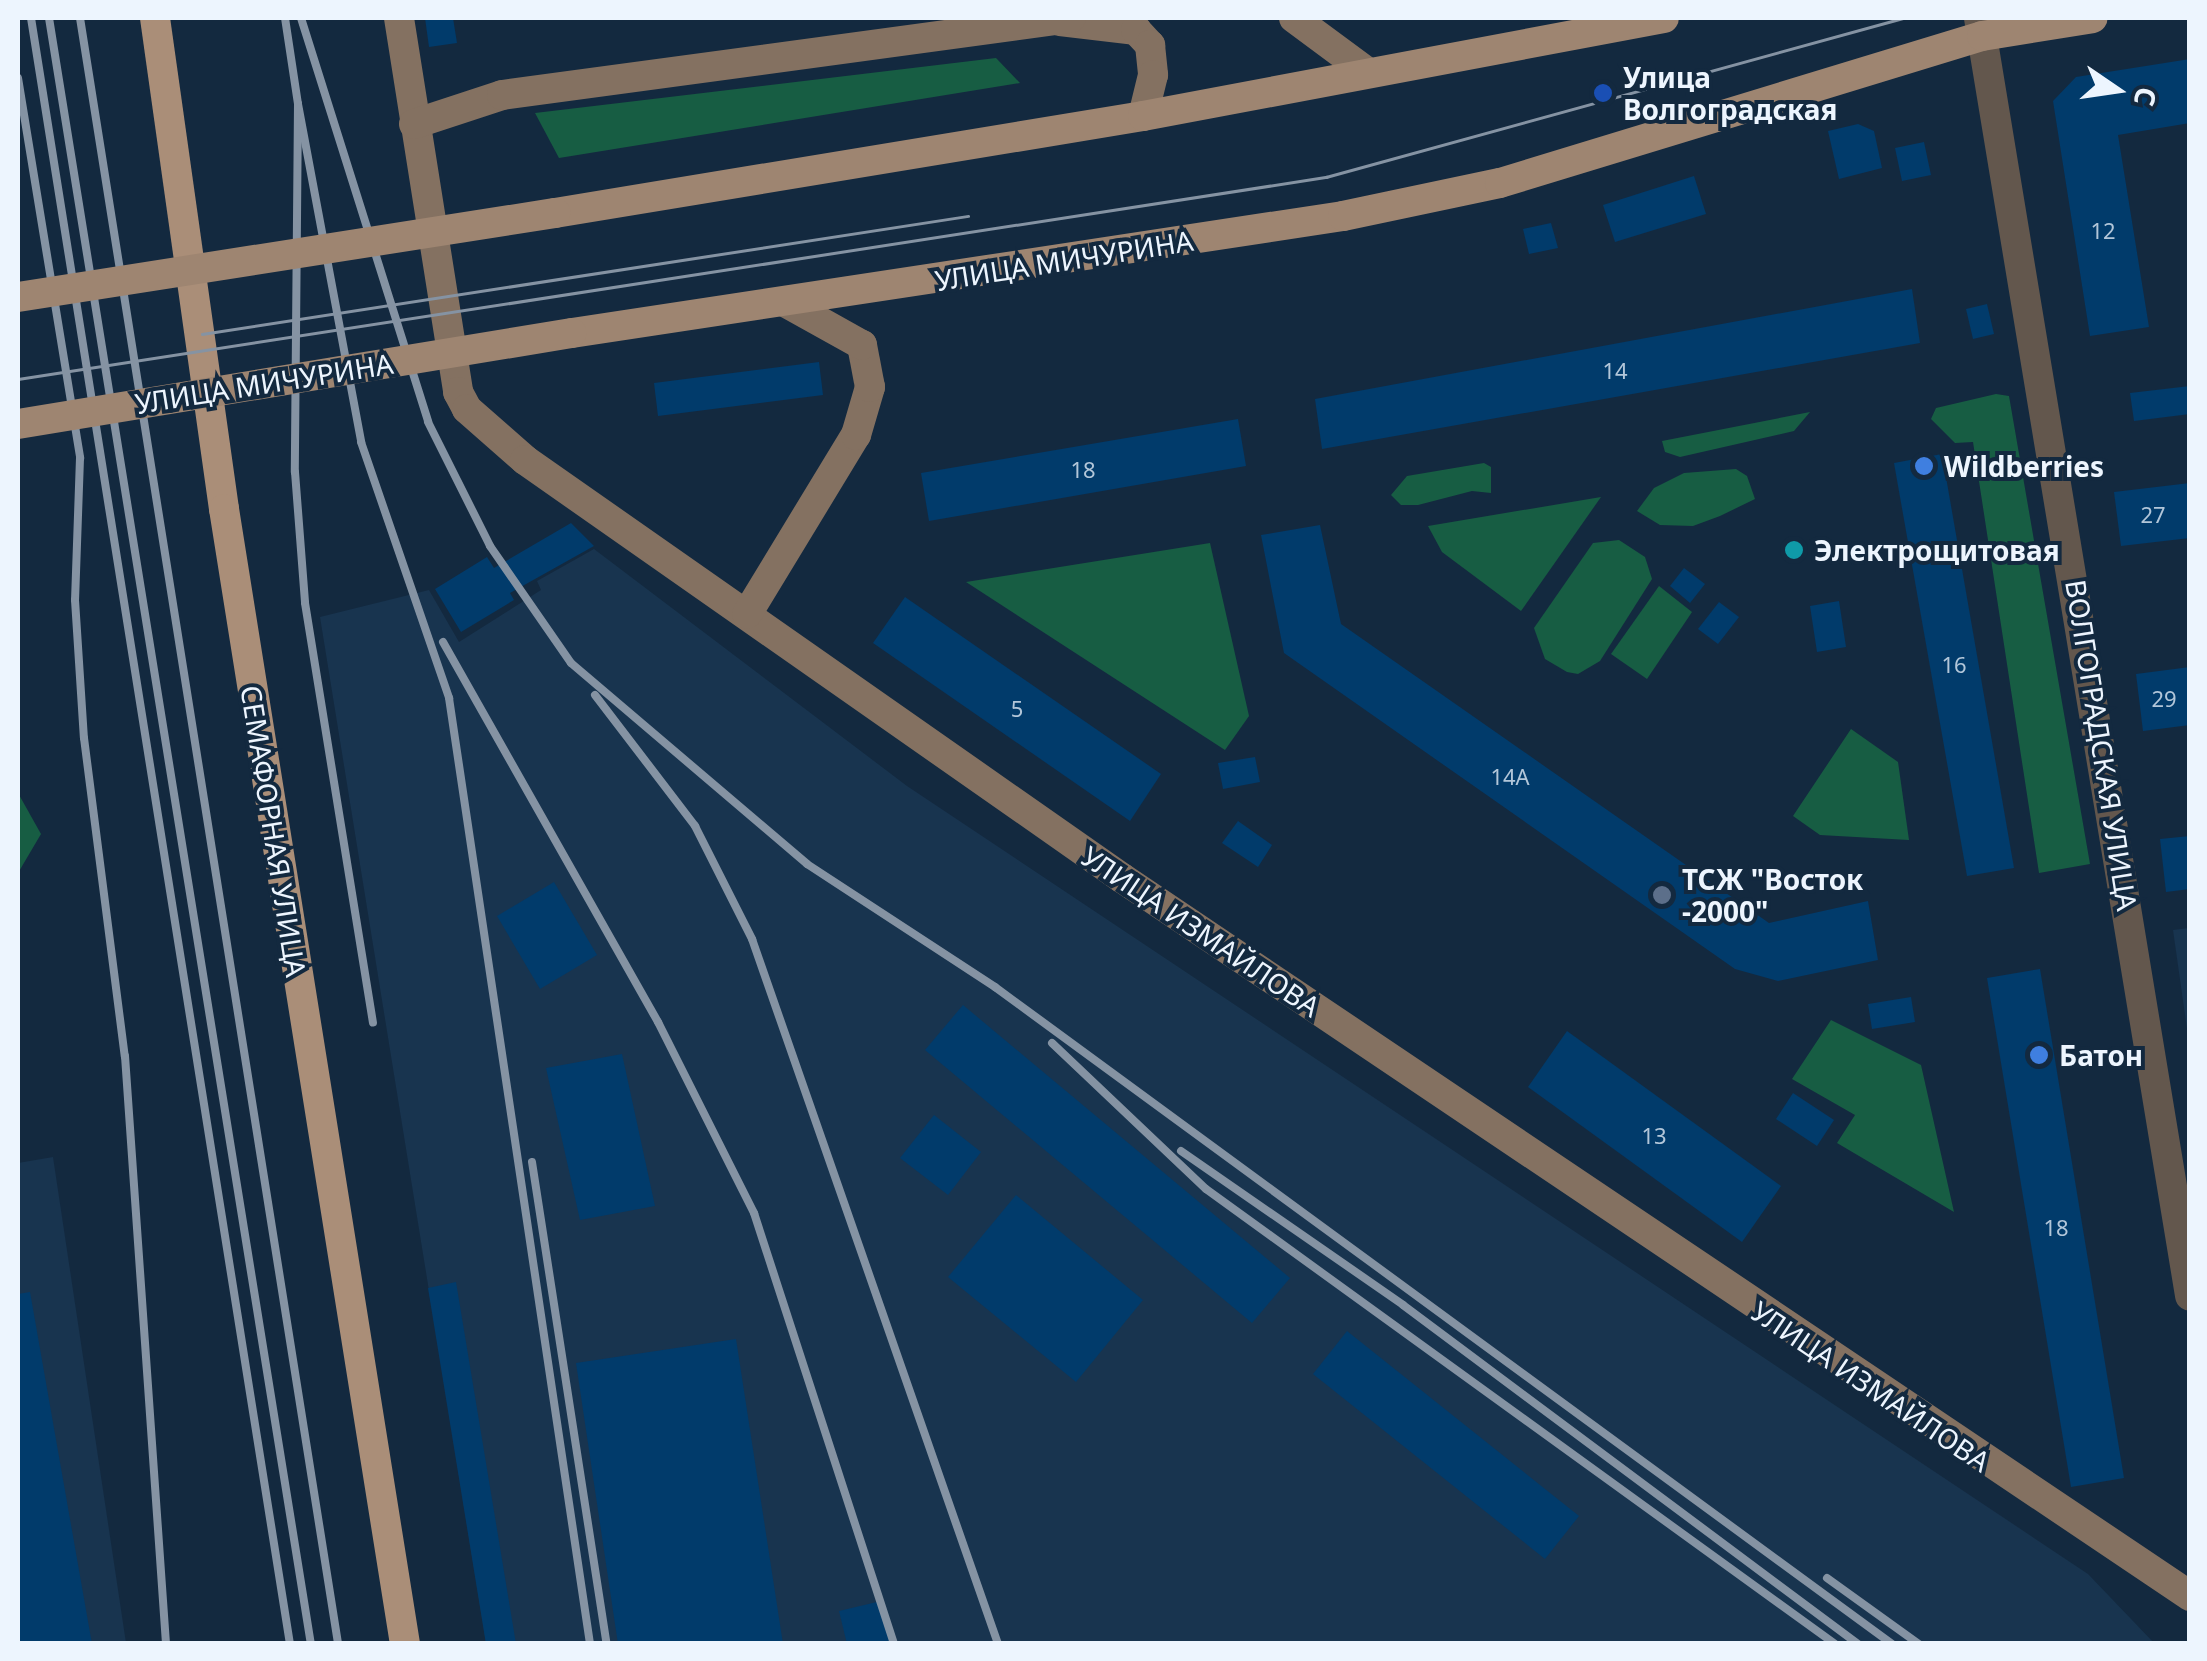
<!DOCTYPE html>
<html>
<head>
<meta charset="utf-8">
<style>
  body { margin:0 }
  #map { position:relative; width:2207px; height:1661px; overflow:hidden; background:#13293f; font-family:"Noto Sans",sans-serif }
  div>[style] { position:absolute }
  .built>* { inset:0; background:#18344f }
  .green>* { inset:0; background:#175d43 }
  .building>* { inset:0; background:#013b6b }
  .tertiary>* { height:30px; margin:-15px; padding:0 15px; transform-origin:15px; border-radius:15px; background:#63574d }
  .secondary>* { height:30px; margin:-15px; padding:0 15px; transform-origin:15px; border-radius:15px; background:#847161 }
  .primary>* { height:30px; margin:-15px; padding:0 15px; transform-origin:15px; border-radius:15px; background:#9e8571 }
  .trunk>* { height:30px; margin:-15px; padding:0 15px; transform-origin:15px; border-radius:15px; background:#aa8e78 }
  .tram>* { height:2.5px; margin:-1.25px; padding:0 1.25px; transform-origin:1.25px; border-radius:1.25px; background:#8593a3 }
  .rail>* { height:8px; margin:-4px; padding:0 4px; transform-origin:4px; border-radius:4px; background:#8593a3 }
  .primary-bridge>* { height:30px; margin:-15px; padding:0 15px; transform-origin:15px; border-radius:15px; background:#9e8571 }
  .dots>* { width:28px; height:28px; translate:-50% -50%; box-sizing:border-box; border:5px solid #13293f; border-radius:50% }
  span { translate:-50% -50%; white-space:nowrap; text-align:center; line-height:1.15; -webkit-text-stroke:8px #13293f; paint-order:stroke }
  .number-label { font-size:22px; color:#b2c6d9 }
  .number-label span { -webkit-text-stroke-width:0 }
  .poi-label { font-size:28px; color:#edf5fe; font-weight:700 }
  .left { translate:0 -50%; text-align:left }
  .street-label { font-size:28px; color:#edf5fe }
  .frame { position:absolute; inset:0; border:20px solid #edf5fe; pointer-events:none }
  .north { position:absolute; left:2067px; top:40px; width:100px; height:100px; -webkit-text-stroke:8px #13293f; paint-order:stroke; rotate:103deg; font-size:28px; font-weight:700; line-height:40px; text-align:center; color:#edf5fe }
  .north::after { content:''; display:block; margin:auto; width:35px; height:45px; background:#edf5fe; clip-path:polygon(50% 0,100% 100%,50% 72%,0 100%) }
</style>
</head>
<body>
<div id="map">
  <div class="built">
    <div style="clip-path:polygon(594px 549px,907px 786px,2088px 1574px,2154px 1643px,486px 1643px,320px 617px,429px 590px,459px 642px,541px 590px,537px 581px)"></div>
    <div style="clip-path:polygon(2189px 928px,2190px 928px,2189px 1043px,2173px 930px)"></div>
    <div style="clip-path:polygon(53px 1157px,126px 1643px,18px 1644px,18px 1163px)"></div>
  </div>
  <div class="green">
    <div style="clip-path:polygon(996px 58px,1020px 83px,559px 158px,535px 113px)"></div>
    <div style="clip-path:polygon(1996px 394px,2009px 396px,2090px 864px,2039px 873px,1973px 442px,1955px 443px,1931px 419px,1936px 408px)"></div>
    <div style="clip-path:polygon(1810px 412px,1794px 431px,1680px 457px,1665px 452px,1662px 441px)"></div>
    <div style="clip-path:polygon(1484px 463px,1491px 467px,1491px 493px,1472px 491px,1418px 505px,1401px 505px,1391px 495px,1407px 476px)"></div>
    <div style="clip-path:polygon(1736px 469px,1747px 476px,1755px 499px,1720px 516px,1693px 526px,1660px 525px,1637px 511px,1654px 488px,1684px 473px)"></div>
    <div style="clip-path:polygon(1601px 497px,1521px 611px,1442px 552px,1428px 526px)"></div>
    <div style="clip-path:polygon(1619px 540px,1645px 557px,1652px 579px,1600px 661px,1578px 674px,1567px 672px,1545px 659px,1534px 628px,1593px 543px)"></div>
    <div style="clip-path:polygon(1210px 543px,1249px 716px,1225px 750px,966px 582px)"></div>
    <div style="clip-path:polygon(1659px 586px,1692px 612px,1647px 679px,1611px 654px)"></div>
    <div style="clip-path:polygon(1851px 729px,1898px 762px,1909px 840px,1820px 835px,1793px 816px)"></div>
    <div style="clip-path:polygon(18px 793px,41px 834px,18px 873px)"></div>
    <div style="clip-path:polygon(1831px 1020px,1921px 1065px,1954px 1212px,1837px 1143px,1855px 1115px,1792px 1079px)"></div>
  </div>
  <div class="building">
    <div style="clip-path:polygon(425px 18px,453px 18px,457px 43px,429px 47px)"></div>
    <div style="clip-path:polygon(2190px 59px,2190px 123px,2118px 135px,2149px 327px,2090px 336px,2053px 101px,2076px 77px)"></div>
    <div style="clip-path:polygon(1858px 124px,1874px 131px,1882px 168px,1839px 179px,1828px 131px)"></div>
    <div style="clip-path:polygon(1924px 142px,1931px 175px,1902px 181px,1895px 148px)"></div>
    <div style="clip-path:polygon(1694px 176px,1706px 214px,1615px 242px,1603px 205px)"></div>
    <div style="clip-path:polygon(1551px 223px,1558px 248px,1529px 254px,1523px 229px)"></div>
    <div style="clip-path:polygon(1912px 289px,1920px 343px,1322px 449px,1315px 399px)"></div>
    <div style="clip-path:polygon(1987px 304px,1994px 334px,1973px 339px,1966px 309px)"></div>
    <div style="clip-path:polygon(819px 362px,823px 395px,658px 416px,654px 383px)"></div>
    <div style="clip-path:polygon(2190px 386px,2190px 414px,2134px 421px,2130px 393px)"></div>
    <div style="clip-path:polygon(1238px 419px,1246px 466px,929px 521px,921px 473px)"></div>
    <div style="clip-path:polygon(1942px 454px,2014px 868px,1967px 876px,1894px 463px)"></div>
    <div style="clip-path:polygon(2190px 483px,2190px 538px,2121px 546px,2114px 492px)"></div>
    <div style="clip-path:polygon(571px 523px,594px 546px,510px 593px,514px 600px,461px 632px,435px 589px,487px 557px,494px 568px)"></div>
    <div style="clip-path:polygon(1320px 525px,1341px 624px,1769px 923px,1868px 901px,1878px 960px,1778px 981px,1735px 969px,1284px 653px,1261px 535px)"></div>
    <div style="clip-path:polygon(1684px 568px,1705px 584px,1690px 603px,1670px 586px)"></div>
    <div style="clip-path:polygon(905px 597px,1161px 774px,1130px 821px,873px 643px)"></div>
    <div style="clip-path:polygon(1839px 601px,1846px 647px,1817px 652px,1810px 606px)"></div>
    <div style="clip-path:polygon(1719px 602px,1739px 617px,1718px 644px,1698px 629px)"></div>
    <div style="clip-path:polygon(2190px 667px,2190px 725px,2143px 731px,2136px 674px)"></div>
    <div style="clip-path:polygon(1255px 757px,1260px 782px,1223px 789px,1218px 763px)"></div>
    <div style="clip-path:polygon(1238px 821px,1272px 845px,1258px 867px,1222px 843px)"></div>
    <div style="clip-path:polygon(2190px 836px,2190px 889px,2166px 892px,2160px 839px)"></div>
    <div style="clip-path:polygon(554px 882px,597px 955px,540px 989px,497px 916px)"></div>
    <div style="clip-path:polygon(2040px 969px,2124px 1478px,2071px 1487px,1987px 978px)"></div>
    <div style="clip-path:polygon(1911px 997px,1915px 1022px,1872px 1029px,1868px 1004px)"></div>
    <div style="clip-path:polygon(963px 1005px,1290px 1278px,1252px 1323px,925px 1050px)"></div>
    <div style="clip-path:polygon(1567px 1031px,1781px 1186px,1742px 1242px,1528px 1087px)"></div>
    <div style="clip-path:polygon(622px 1054px,655px 1206px,580px 1220px,546px 1068px)"></div>
    <div style="clip-path:polygon(1793px 1093px,1834px 1120px,1817px 1146px,1776px 1119px)"></div>
    <div style="clip-path:polygon(934px 1115px,981px 1152px,948px 1195px,900px 1158px)"></div>
    <div style="clip-path:polygon(1016px 1195px,1143px 1300px,1076px 1382px,948px 1277px)"></div>
    <div style="clip-path:polygon(456px 1282px,516px 1644px,486px 1644px,428px 1288px)"></div>
    <div style="clip-path:polygon(30px 1292px,92px 1644px,18px 1644px,18px 1294px)"></div>
    <div style="clip-path:polygon(1347px 1331px,1579px 1516px,1545px 1559px,1313px 1374px)"></div>
    <div style="clip-path:polygon(736px 1339px,783px 1644px,618px 1644px,576px 1363px)"></div>
    <div style="clip-path:polygon(881px 1601px,891px 1644px,847px 1644px,839px 1611px)"></div>
  </div>
  <div class="tertiary">
    <div style="left:1979px;top:18px;width:1295px;rotate:80.62deg"></div>
  </div>
  <div class="secondary">
    <div style="left:399px;top:18px;width:379px;rotate:81deg"></div>
    <div style="left:458px;top:392px;width:19px;rotate:62deg"></div>
    <div style="left:467px;top:409px;width:77px;rotate:41.3deg"></div>
    <div style="left:525px;top:460px;width:729px;rotate:35deg"></div>
    <div style="left:1122px;top:878px;width:1287px;rotate:33.91deg"></div>
    <div style="left:1294px;top:18px;width:91px;rotate:36.5deg"></div>
    <div style="left:1060px;top:21px;width:77px;rotate:6.8deg"></div>
    <div style="left:1136px;top:30px;width:21px;rotate:47deg"></div>
    <div style="left:1150px;top:45px;width:30px;rotate:84deg"></div>
    <div style="left:1153px;top:75px;width:42px;rotate:103.7deg"></div>
    <div style="left:414px;top:124px;width:93px;rotate:-18.2deg"></div>
    <div style="left:502px;top:95px;width:574px;rotate:-7.71deg"></div>
    <div style="left:747px;top:614px;width:210px;rotate:-58.7deg"></div>
    <div style="left:856px;top:435px;width:50px;rotate:-73.7deg"></div>
    <div style="left:870px;top:387px;width:43px;rotate:-100.8deg"></div>
    <div style="left:862px;top:345px;width:86px;rotate:-150.8deg"></div>
  </div>
  <div class="primary">
    <div style="left:555px;top:213px;width:596px;rotate:-9.37deg"></div>
    <div style="left:1143px;top:116px;width:530px;rotate:-10.65deg"></div>
    <div style="left:572px;top:333px;width:780px;rotate:-8.63deg"></div>
    <div style="left:1343px;top:216px;width:160px;rotate:-11.9deg"></div>
    <div style="left:1500px;top:183px;width:504px;rotate:-16.96deg"></div>
    <div style="left:1982px;top:36px;width:112px;rotate:-9.2deg"></div>
  </div>
  <div class="trunk">
    <div style="left:155px;top:18px;width:496px;rotate:82deg"></div>
    <div style="left:224px;top:509px;width:1149px;rotate:80.94deg"></div>
  </div>
  <div class="tram">
    <div style="left:202px;top:334px;width:775px;rotate:-8.76deg"></div>
    <div style="left:18px;top:379px;width:1324px;rotate:-8.78deg"></div>
    <div style="left:1326px;top:177px;width:599px;rotate:-15.41deg"></div>
  </div>
  <div class="rail">
    <div style="left:31px;top:18px;width:1646px;rotate:80.95deg"></div>
    <div style="left:49px;top:18px;width:1647px;rotate:80.85deg"></div>
    <div style="left:80px;top:18px;width:1646px;rotate:80.98deg"></div>
    <div style="left:285px;top:18px;width:87px;rotate:81.4deg"></div>
    <div style="left:298px;top:104px;width:368px;rotate:90.5deg"></div>
    <div style="left:295px;top:472px;width:131px;rotate:85.6deg"></div>
    <div style="left:305px;top:603px;width:425px;rotate:80.8deg"></div>
    <div style="left:301px;top:18px;width:423px;rotate:72.5deg"></div>
    <div style="left:428px;top:422px;width:139px;rotate:63.4deg"></div>
    <div style="left:490px;top:546px;width:142px;rotate:55.3deg"></div>
    <div style="left:571px;top:663px;width:310px;rotate:40.4deg"></div>
    <div style="left:807px;top:864px;width:225px;rotate:33.2deg"></div>
    <div style="left:995px;top:987px;width:1112px;rotate:36.22deg"></div>
    <div style="left:18px;top:78px;width:385px;rotate:80.7deg"></div>
    <div style="left:80px;top:458px;width:142px;rotate:92deg"></div>
    <div style="left:75px;top:600px;width:138px;rotate:86.3deg"></div>
    <div style="left:84px;top:738px;width:321px;rotate:82.7deg"></div>
    <div style="left:125px;top:1056px;width:589px;rotate:86.01deg"></div>
    <div style="left:298px;top:104px;width:344px;rotate:79.4deg"></div>
    <div style="left:361px;top:442px;width:271px;rotate:71deg"></div>
    <div style="left:449px;top:698px;width:956px;rotate:81.52deg"></div>
    <div style="left:443px;top:642px;width:437px;rotate:60.5deg"></div>
    <div style="left:658px;top:1022px;width:214px;rotate:63.3deg"></div>
    <div style="left:754px;top:1213px;width:453px;rotate:72deg"></div>
    <div style="left:595px;top:695px;width:165px;rotate:52.6deg"></div>
    <div style="left:695px;top:826px;width:127px;rotate:63.2deg"></div>
    <div style="left:752px;top:939px;width:747px;rotate:70.76deg"></div>
    <div style="left:1052px;top:1043px;width:212px;rotate:43.5deg"></div>
    <div style="left:1206px;top:1189px;width:776px;rotate:35.88deg"></div>
    <div style="left:1181px;top:1151px;width:270px;rotate:34.7deg"></div>
    <div style="left:1403px;top:1305px;width:567px;rotate:36.69deg"></div>
    <div style="left:532px;top:1162px;width:488px;rotate:81.2deg"></div>
    <div style="left:1827px;top:1578px;width:113px;rotate:35.7deg"></div>
  </div>
  <div class="primary-bridge">
    <div style="left:18px;top:297px;width:544px;rotate:-8.89deg"></div>
    <div style="left:18px;top:424px;width:561px;rotate:-9.33deg"></div>
  </div>
  <div class="dots">
    <div style="left:1603px;top:93px;background:#1a4fb4"></div>
    <div style="left:1924px;top:466px;background:#3f7fe0"></div>
    <div style="left:1794px;top:550px;background:#0f9aa8"></div>
    <div style="left:1662px;top:895px;background:#5c6f8a"></div>
    <div style="left:2039px;top:1055px;background:#3f7fe0"></div>
  </div>
  <div class="number-label">
    <span style="left:2103px;top:231px">12</span>
    <span style="left:1615px;top:371px">14</span>
    <span style="left:1083px;top:470px">18</span>
    <span style="left:2153px;top:515px">27</span>
    <span style="left:1954px;top:665px">16</span>
    <span style="left:2164px;top:699px">29</span>
    <span style="left:1017px;top:709px">5</span>
    <span style="left:1510px;top:777px">14А</span>
    <span style="left:1654px;top:1136px">13</span>
    <span style="left:2056px;top:1228px">18</span>
  </div>
  <div class="poi-label">
    <span class="left" style="left:1623px;top:93px">Улица<br>Волгоградская</span>
    <span class="left" style="left:1944px;top:466px">Wildberries</span>
    <span class="left" style="left:1814px;top:550px">Электрощитовая</span>
    <span class="left" style="left:1682px;top:895px">ТСЖ "Восток<br>-2000"</span>
    <span class="left" style="left:2059px;top:1055px">Батон</span>
  </div>
  <div class="street-label">
    <span style="left:1064px;top:260px;rotate:-9deg">УЛИЦА МИЧУРИНА</span>
    <span style="left:264px;top:383px;rotate:-9deg">УЛИЦА МИЧУРИНА</span>
    <span style="left:2102px;top:745px;rotate:81deg">ВОЛГОГРАДСКАЯ УЛИЦА</span>
    <span style="left:274px;top:831px;rotate:81deg">СЕМАФОРНАЯ УЛИЦА</span>
    <span style="left:1201px;top:931px;rotate:34deg">УЛИЦА ИЗМАЙЛОВА</span>
    <span style="left:1871px;top:1386px;rotate:34deg">УЛИЦА ИЗМАЙЛОВА</span>
  </div>
  <div class="frame"></div>
  <div class="north">С</div>
</div>
</body>
</html>
